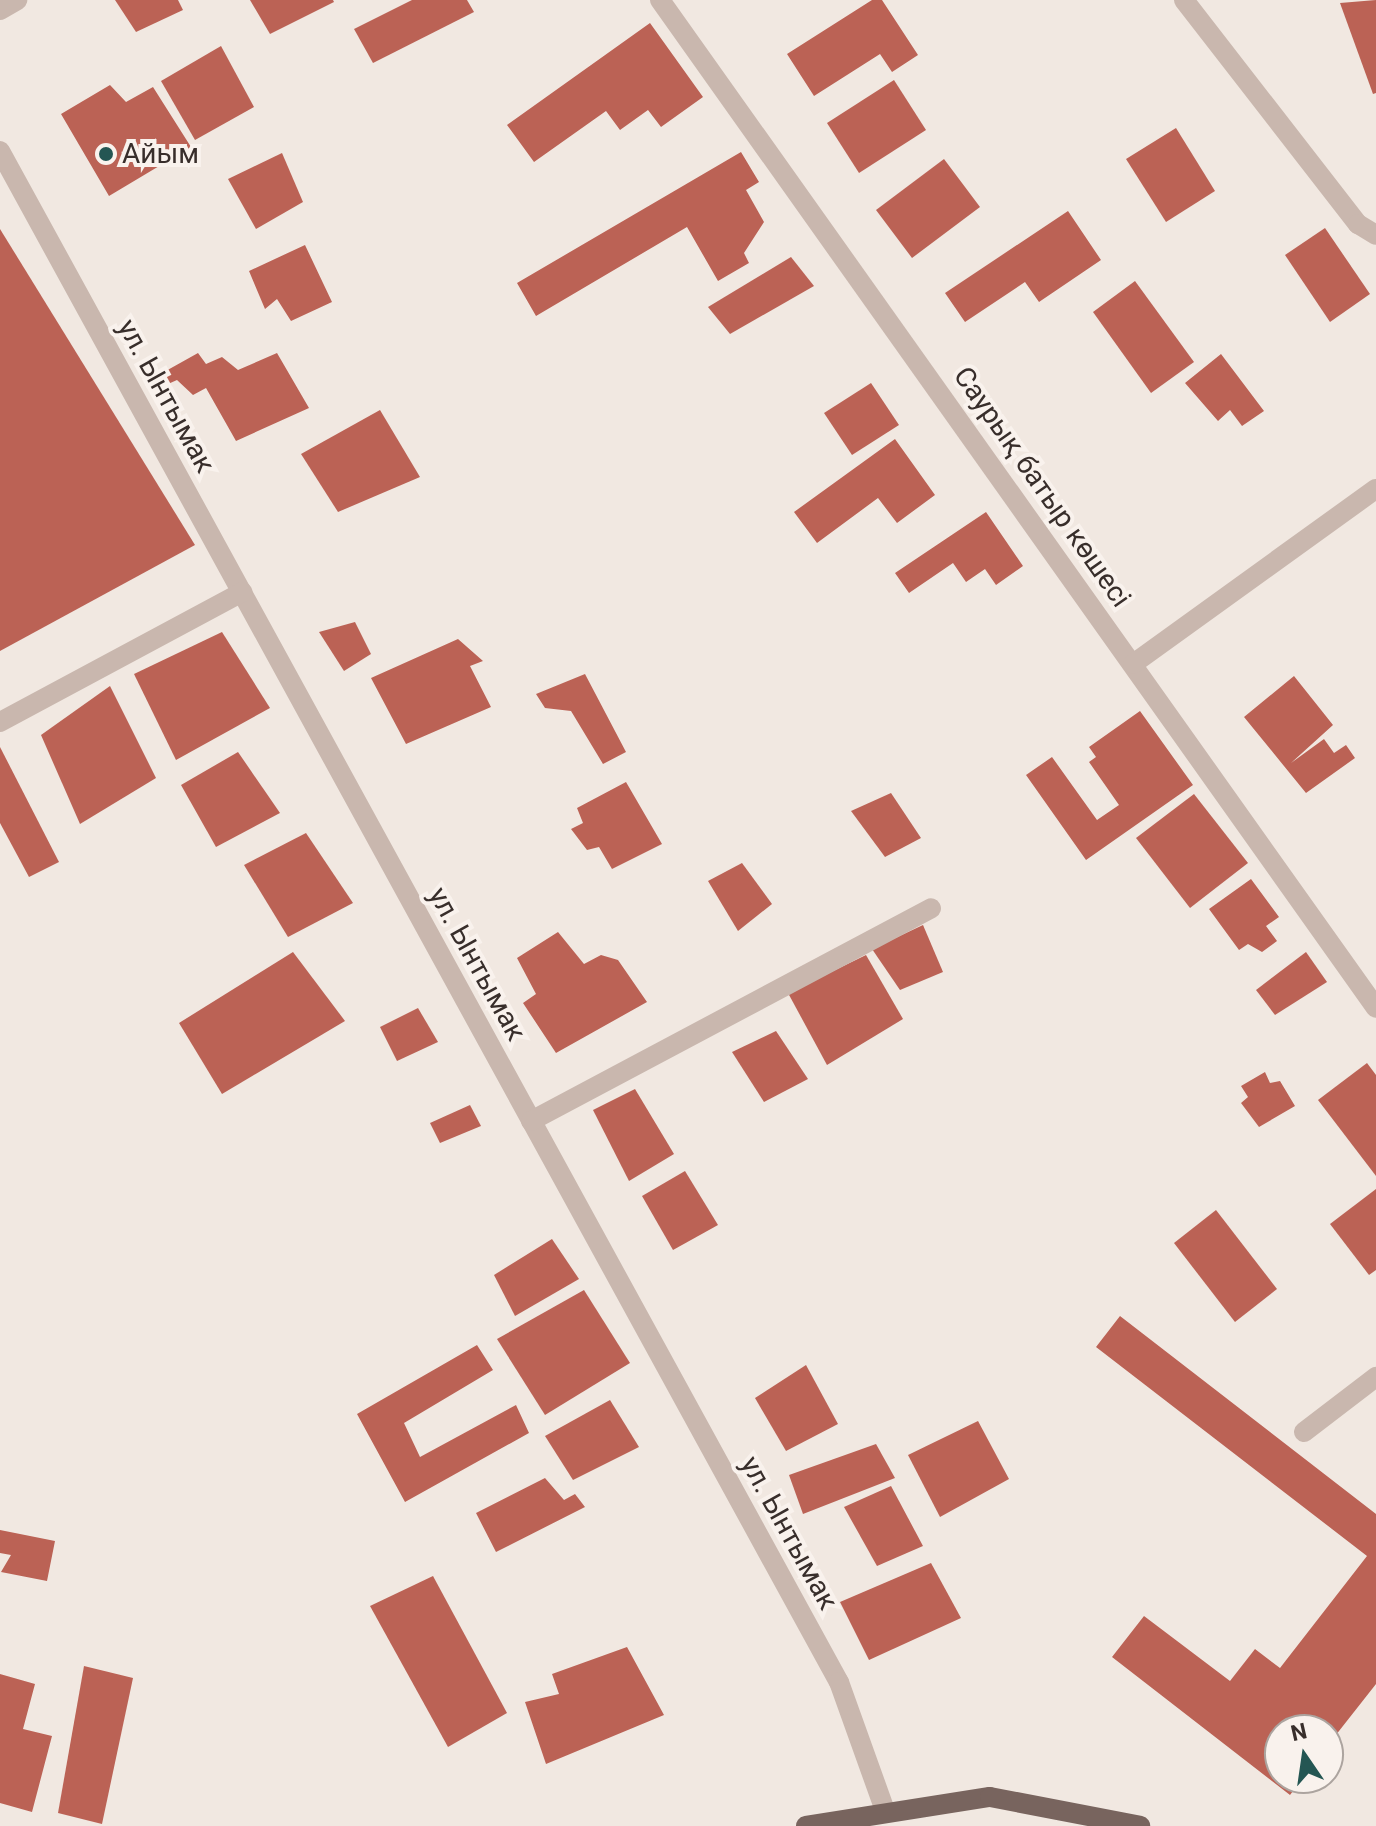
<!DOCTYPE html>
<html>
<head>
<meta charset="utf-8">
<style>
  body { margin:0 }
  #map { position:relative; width:1376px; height:1826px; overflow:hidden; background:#f1e8e1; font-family:Roboto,sans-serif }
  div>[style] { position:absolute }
  .building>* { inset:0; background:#bb6255 }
  .minor>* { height:20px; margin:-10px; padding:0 10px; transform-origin:10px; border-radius:10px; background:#c9b7ae }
  .primary>* { height:20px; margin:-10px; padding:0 10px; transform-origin:10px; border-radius:10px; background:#78645e }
  .dots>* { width:22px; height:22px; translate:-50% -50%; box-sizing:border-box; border:4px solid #f9f2ed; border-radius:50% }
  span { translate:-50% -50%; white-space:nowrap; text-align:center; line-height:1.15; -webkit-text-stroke:8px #f9f2ed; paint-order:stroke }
  .poi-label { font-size:28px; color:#382e2b }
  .left { translate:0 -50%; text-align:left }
  .street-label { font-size:28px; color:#382e2b }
  .north { position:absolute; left:1264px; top:1714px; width:80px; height:80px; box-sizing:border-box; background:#f9f2ed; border:2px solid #aca49f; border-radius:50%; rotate:347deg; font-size:22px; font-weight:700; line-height:32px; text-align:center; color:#382e2b }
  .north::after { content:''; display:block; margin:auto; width:28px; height:36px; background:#245653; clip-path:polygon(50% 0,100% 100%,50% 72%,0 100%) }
</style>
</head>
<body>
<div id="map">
  <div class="building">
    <div style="clip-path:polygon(115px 0,178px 0,183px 10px,136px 32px)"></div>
    <div style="clip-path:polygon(250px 0,333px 0,334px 2px,270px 34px)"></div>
    <div style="clip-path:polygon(412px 0,467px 0,474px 12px,373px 63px,354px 29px)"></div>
    <div style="clip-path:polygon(872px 0,882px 0,918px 55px,892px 72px,880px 54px,814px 96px,787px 54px)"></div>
    <div style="clip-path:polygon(1376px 0,1376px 93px,1373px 94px,1340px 3px)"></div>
    <div style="clip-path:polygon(650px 23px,703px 97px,661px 127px,648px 110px,620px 130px,606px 111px,534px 162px,507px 125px)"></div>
    <div style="clip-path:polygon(221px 46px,254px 107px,195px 140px,161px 81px)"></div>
    <div style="clip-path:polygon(894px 80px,926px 130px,859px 173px,827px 123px)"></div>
    <div style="clip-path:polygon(110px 85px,126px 102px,153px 87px,191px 147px,109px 196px,61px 114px)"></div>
    <div style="clip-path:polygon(1176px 128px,1215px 191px,1166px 222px,1126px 159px)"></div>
    <div style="clip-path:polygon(741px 152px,759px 182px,746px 190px,764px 222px,744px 253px,749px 263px,718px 281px,687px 227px,536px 316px,517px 283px)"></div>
    <div style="clip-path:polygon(282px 153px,303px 202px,256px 229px,228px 179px)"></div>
    <div style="clip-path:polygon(944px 159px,980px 207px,912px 258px,876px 210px)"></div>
    <div style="clip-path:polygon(1068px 211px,1101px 260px,1039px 302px,1025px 282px,965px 322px,945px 293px)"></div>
    <div style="clip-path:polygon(1325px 228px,1370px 294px,1330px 322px,1285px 255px)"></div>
    <div style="clip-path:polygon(0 229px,195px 545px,0 651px)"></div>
    <div style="clip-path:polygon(305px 245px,332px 302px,291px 321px,277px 299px,265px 309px,249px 271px)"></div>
    <div style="clip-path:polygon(791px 257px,814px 286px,730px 334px,708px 307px)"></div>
    <div style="clip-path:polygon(1135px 281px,1194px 362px,1151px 393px,1093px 312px)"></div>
    <div style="clip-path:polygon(198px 353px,206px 364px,222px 357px,238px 370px,277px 353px,309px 408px,236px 441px,206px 388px,193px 395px,177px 380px,168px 384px,164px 372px)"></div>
    <div style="clip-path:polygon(1221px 354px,1264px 411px,1242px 426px,1230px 410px,1218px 421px,1185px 383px)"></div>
    <div style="clip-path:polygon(871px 383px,899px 425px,852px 455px,824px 413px)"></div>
    <div style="clip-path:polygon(380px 410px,420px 477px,338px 512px,301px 454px)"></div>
    <div style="clip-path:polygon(895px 439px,935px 495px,897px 523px,878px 498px,817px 543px,794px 512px)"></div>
    <div style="clip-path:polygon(986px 512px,1023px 566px,996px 585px,985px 569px,966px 582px,953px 563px,909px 593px,895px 573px)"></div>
    <div style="clip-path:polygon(355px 622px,371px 654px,344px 671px,319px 632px)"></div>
    <div style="clip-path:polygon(222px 632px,270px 708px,176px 760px,134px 674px)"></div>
    <div style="clip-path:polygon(458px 639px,483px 661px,470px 666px,491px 707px,406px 744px,371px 678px)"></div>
    <div style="clip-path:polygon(585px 674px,626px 752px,603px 764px,571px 711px,545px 708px,536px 694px)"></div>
    <div style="clip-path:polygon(1294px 676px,1333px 725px,1291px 763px,1324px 739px,1334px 753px,1346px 745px,1355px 758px,1306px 793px,1244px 717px)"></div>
    <div style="clip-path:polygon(110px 686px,156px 778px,80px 824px,41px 735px)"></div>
    <div style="clip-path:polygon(1140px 711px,1193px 785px,1086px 860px,1026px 775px,1052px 757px,1097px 820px,1119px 805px,1089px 762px,1096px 757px,1089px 747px)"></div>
    <div style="clip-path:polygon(0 747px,59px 862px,29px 877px,0 823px)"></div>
    <div style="clip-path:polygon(238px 752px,280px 813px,216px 847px,181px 785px)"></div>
    <div style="clip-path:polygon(626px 782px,662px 844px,612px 869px,599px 847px,587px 850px,571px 829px,583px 823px,577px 808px)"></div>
    <div style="clip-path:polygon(891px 793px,921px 838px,885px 857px,851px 811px)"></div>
    <div style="clip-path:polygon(1194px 794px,1248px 863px,1190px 908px,1136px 838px)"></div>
    <div style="clip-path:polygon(306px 833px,353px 903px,288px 937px,244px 865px)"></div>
    <div style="clip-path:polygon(742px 863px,772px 904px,738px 931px,708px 881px)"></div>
    <div style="clip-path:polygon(1251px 879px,1279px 917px,1266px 926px,1277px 941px,1262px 952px,1248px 944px,1239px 950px,1209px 909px)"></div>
    <div style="clip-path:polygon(923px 925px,943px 972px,900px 990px,872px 949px)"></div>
    <div style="clip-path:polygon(558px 932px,584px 964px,601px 955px,618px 960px,647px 1002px,556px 1053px,523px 1003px,536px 994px,517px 958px)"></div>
    <div style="clip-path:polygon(293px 952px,345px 1021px,222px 1094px,179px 1023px)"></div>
    <div style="clip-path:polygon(1306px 952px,1327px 982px,1275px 1015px,1256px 990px)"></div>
    <div style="clip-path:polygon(866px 955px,903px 1019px,827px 1065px,788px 993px)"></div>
    <div style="clip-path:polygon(418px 1008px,438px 1042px,397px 1061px,380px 1027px)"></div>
    <div style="clip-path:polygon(776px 1031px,808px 1079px,764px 1102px,732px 1052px)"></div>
    <div style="clip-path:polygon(1367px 1063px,1376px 1075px,1376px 1176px,1318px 1100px)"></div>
    <div style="clip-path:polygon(1265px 1072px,1270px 1083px,1280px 1081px,1295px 1106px,1259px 1127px,1241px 1103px,1248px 1097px,1241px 1086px)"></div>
    <div style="clip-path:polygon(635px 1089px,674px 1154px,629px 1181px,593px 1110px)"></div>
    <div style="clip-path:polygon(470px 1105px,481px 1126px,440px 1143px,430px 1123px)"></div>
    <div style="clip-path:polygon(685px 1171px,718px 1225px,673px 1250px,642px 1196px)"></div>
    <div style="clip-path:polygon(1376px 1189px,1376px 1270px,1369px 1275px,1330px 1224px)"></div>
    <div style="clip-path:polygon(1216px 1210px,1277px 1289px,1235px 1322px,1174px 1243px)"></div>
    <div style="clip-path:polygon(552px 1239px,579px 1279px,515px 1316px,494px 1275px)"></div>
    <div style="clip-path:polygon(584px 1290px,630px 1363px,545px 1415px,497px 1339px)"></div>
    <div style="clip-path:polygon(1120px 1316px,1376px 1514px,1376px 1684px,1328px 1745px,1328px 1730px,1280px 1730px,1280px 1778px,1303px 1778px,1290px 1795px,1112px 1657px,1144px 1616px,1230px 1681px,1255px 1649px,1280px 1668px,1367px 1556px,1096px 1347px)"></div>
    <div style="clip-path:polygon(477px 1345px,493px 1370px,404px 1423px,420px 1457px,516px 1405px,529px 1433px,405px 1502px,357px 1414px)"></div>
    <div style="clip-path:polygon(806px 1365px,838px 1424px,786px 1451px,755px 1398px)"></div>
    <div style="clip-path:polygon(610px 1400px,639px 1447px,573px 1480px,545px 1436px)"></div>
    <div style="clip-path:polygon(978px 1421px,1009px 1479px,940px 1517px,908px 1455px)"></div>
    <div style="clip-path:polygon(876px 1444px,895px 1478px,803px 1514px,789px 1475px)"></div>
    <div style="clip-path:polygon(545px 1478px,564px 1500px,575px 1494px,585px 1507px,496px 1552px,476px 1513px)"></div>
    <div style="clip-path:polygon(891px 1486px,923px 1546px,877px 1566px,844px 1507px)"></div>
    <div style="clip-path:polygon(0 1530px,55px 1541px,47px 1581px,1px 1572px,11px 1555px,0 1553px)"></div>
    <div style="clip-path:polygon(931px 1563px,961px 1618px,869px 1660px,840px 1602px)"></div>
    <div style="clip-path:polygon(433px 1576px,507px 1713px,448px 1747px,370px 1606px)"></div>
    <div style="clip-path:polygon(627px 1647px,664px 1715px,546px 1764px,525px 1702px,559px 1694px,552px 1674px)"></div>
    <div style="clip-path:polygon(84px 1666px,133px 1678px,102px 1824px,58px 1813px)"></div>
    <div style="clip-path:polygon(0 1674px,35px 1684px,23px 1729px,52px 1736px,32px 1812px,0 1803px)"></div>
  </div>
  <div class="minor">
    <div style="left:660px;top:0;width:1236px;rotate:54.61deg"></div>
    <div style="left:1184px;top:0;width:284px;rotate:52.2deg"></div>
    <div style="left:1358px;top:224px;width:21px;rotate:31deg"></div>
    <div style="left:0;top:10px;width:20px;rotate:-30deg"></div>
    <div style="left:0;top:151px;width:1746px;rotate:61.28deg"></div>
    <div style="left:839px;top:1682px;width:139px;rotate:70.3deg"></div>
    <div style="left:1133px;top:664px;width:299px;rotate:-35.8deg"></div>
    <div style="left:0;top:722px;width:275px;rotate:-28.2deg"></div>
    <div style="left:531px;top:1121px;width:453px;rotate:-28deg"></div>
    <div style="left:1304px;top:1432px;width:91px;rotate:-37.4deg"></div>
  </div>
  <div class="primary">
    <div style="left:806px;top:1826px;width:186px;rotate:-9deg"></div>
    <div style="left:990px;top:1797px;width:153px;rotate:10.9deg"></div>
  </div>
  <div class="dots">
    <div style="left:106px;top:154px;background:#245653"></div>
  </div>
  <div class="poi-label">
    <span class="left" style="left:122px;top:154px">Айым</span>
  </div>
  <div class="street-label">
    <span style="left:166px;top:396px;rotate:61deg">ул. Ынтымак</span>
    <span style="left:1042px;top:487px;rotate:55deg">Саурық батыр көшесі</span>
    <span style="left:477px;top:964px;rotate:61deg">ул. Ынтымак</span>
    <span style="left:789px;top:1533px;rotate:61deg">ул. Ынтымак</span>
  </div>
  <div class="north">N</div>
</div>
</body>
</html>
